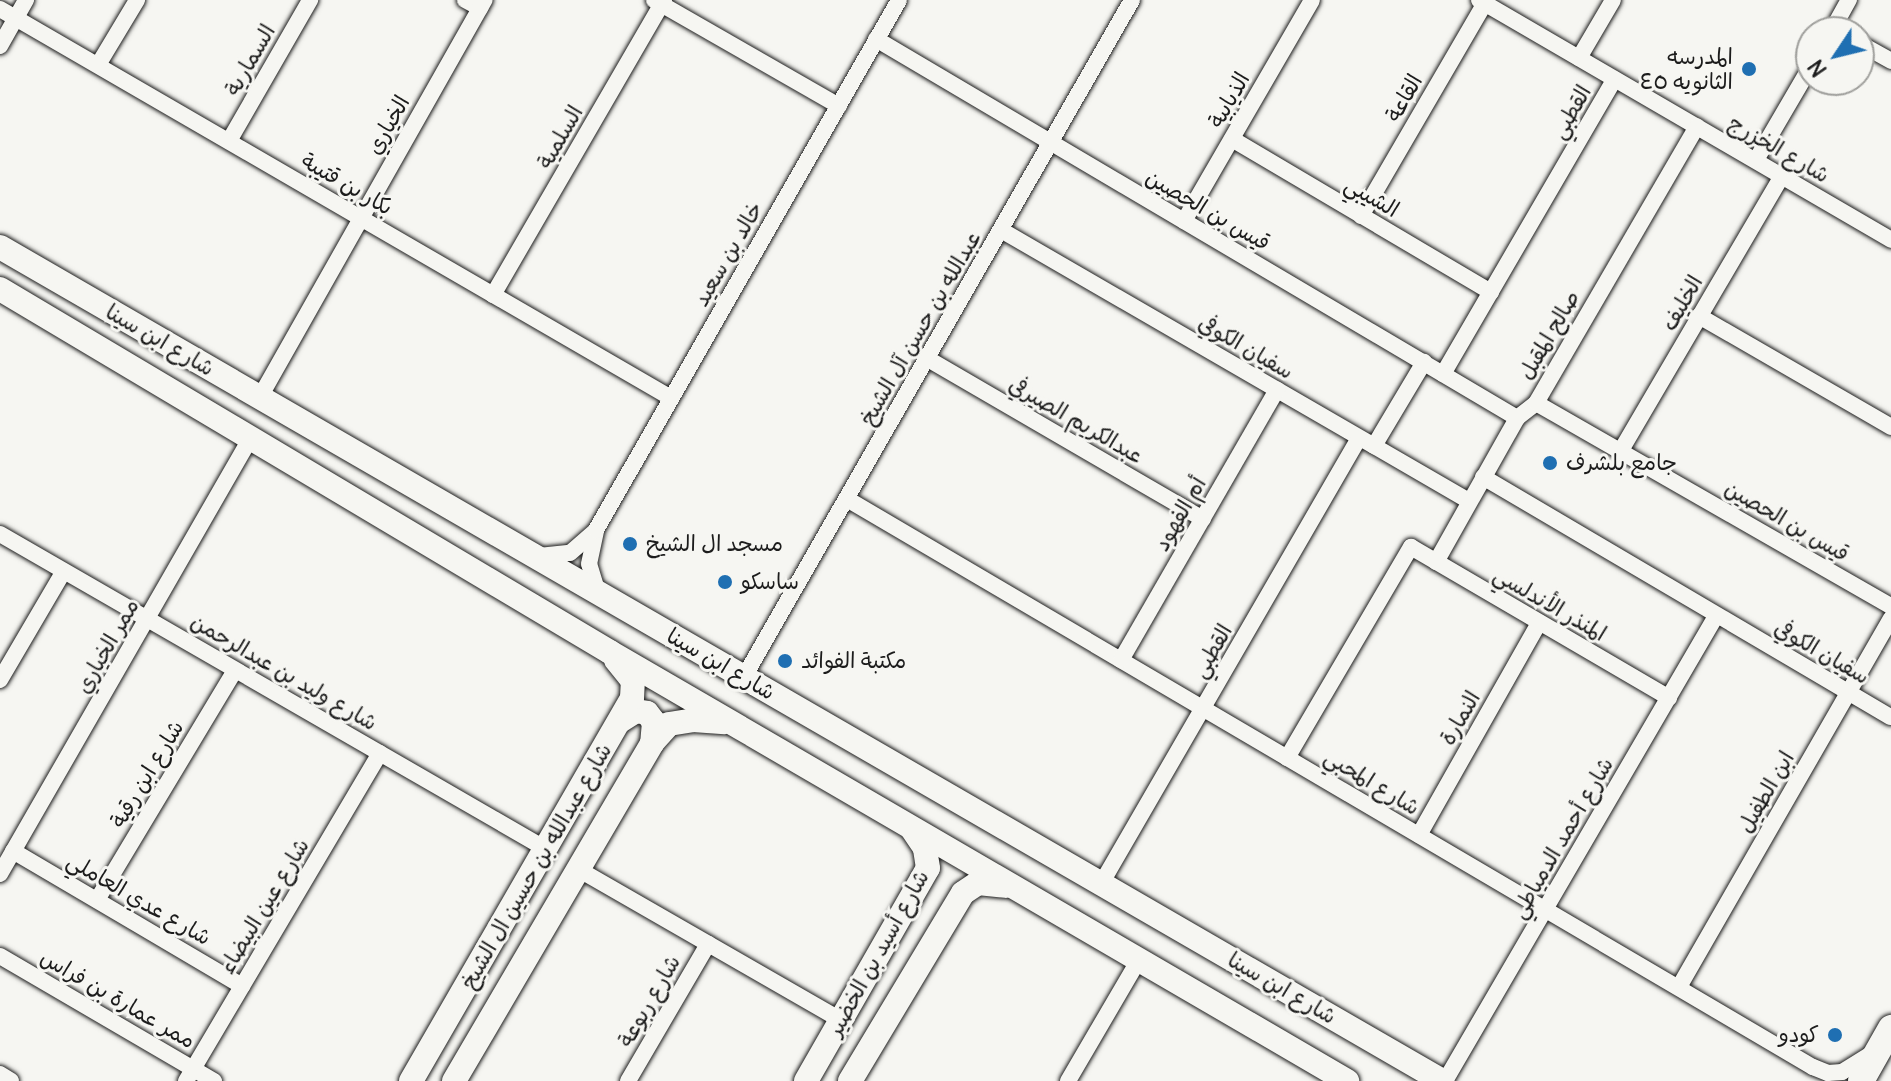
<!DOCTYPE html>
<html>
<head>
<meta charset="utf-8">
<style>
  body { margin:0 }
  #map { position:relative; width:1891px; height:1081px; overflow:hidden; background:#f6f6f2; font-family:Delius,"Playpen Sans Arabic",sans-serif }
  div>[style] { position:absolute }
  .roads { filter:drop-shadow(0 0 2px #1c1c1c) drop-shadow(0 0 2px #1c1c1c) }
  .street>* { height:16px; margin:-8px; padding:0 8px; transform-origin:8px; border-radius:8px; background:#f6f6f2 }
  .secondary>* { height:24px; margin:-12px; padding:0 12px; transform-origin:12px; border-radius:12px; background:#f6f6f2 }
  .primary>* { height:26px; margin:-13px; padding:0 13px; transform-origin:13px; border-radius:13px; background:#f6f6f2 }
  .dots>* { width:22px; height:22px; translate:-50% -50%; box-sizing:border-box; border:4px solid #f6f6f2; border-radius:50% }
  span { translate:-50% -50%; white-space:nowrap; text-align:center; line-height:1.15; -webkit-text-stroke:6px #f6f6f2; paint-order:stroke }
  .poi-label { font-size:22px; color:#1c1c1c }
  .right { translate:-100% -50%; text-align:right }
  .left { translate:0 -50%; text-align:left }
  .street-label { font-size:22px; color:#1c1c1c }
  .north { position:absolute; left:1795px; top:16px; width:80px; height:80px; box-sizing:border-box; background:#f6f6f2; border:2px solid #9f9f9c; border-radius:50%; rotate:235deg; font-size:22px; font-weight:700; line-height:32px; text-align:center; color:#1c1c1c }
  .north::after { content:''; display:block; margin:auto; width:28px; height:36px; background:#1f6fb2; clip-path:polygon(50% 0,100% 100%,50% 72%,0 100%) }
</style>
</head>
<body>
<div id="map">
  <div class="roads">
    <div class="street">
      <div style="left:465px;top:0;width:17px;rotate:28deg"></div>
      <div style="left:654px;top:0;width:213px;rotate:29.8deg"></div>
      <div style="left:1479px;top:0;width:477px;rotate:30.2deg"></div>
      <div style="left:0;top:9px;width:776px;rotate:30.1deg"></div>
      <div style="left:1831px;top:32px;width:37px;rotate:-61deg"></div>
      <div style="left:876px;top:39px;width:745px;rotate:30.59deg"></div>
      <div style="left:1859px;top:43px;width:37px;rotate:29deg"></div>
      <div style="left:0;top:46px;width:53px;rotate:-60.5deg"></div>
      <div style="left:1579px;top:58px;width:67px;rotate:-59.6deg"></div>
      <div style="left:98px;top:65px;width:76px;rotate:-59deg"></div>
      <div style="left:1232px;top:139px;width:301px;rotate:30.6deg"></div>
      <div style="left:229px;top:141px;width:163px;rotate:-60.1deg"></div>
      <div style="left:1756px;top:160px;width:109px;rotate:-59.7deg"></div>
      <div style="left:1361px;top:216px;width:246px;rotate:-59.8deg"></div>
      <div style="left:1184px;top:221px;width:255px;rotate:-59.9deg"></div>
      <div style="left:1001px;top:230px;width:541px;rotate:30.07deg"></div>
      <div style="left:493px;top:295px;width:341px;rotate:-59.9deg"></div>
      <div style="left:1699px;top:316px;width:222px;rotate:30deg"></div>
      <div style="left:928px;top:359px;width:318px;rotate:30.2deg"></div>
      <div style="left:1443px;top:374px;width:341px;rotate:-59.8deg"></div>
      <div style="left:260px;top:397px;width:456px;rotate:-60.5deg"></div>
      <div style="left:1536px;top:403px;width:409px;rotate:29.8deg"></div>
      <div style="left:1374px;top:446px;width:98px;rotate:-59.2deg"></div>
      <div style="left:1620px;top:452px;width:320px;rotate:-59.6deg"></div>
      <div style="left:1483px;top:477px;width:473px;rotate:30.5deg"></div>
      <div style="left:847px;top:499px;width:1121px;rotate:30.46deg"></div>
      <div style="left:1813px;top:1067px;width:16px;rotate:22deg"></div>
      <div style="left:1828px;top:1073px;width:14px;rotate:-4deg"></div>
      <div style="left:1842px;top:1072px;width:36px;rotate:-32deg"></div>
      <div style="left:0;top:534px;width:630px;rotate:29.98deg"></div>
      <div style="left:539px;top:556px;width:31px;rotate:-6deg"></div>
      <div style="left:570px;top:553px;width:33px;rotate:-41deg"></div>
      <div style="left:1436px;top:562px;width:165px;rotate:-60.6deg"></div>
      <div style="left:1517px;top:418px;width:24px;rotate:-38deg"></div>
      <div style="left:1536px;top:403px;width:320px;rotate:-59.8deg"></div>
      <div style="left:598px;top:593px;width:30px;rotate:-107deg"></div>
      <div style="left:589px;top:564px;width:35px;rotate:-78deg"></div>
      <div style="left:596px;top:530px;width:610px;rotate:-60.24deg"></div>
      <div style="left:1121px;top:660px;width:312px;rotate:-60deg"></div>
      <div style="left:744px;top:677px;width:780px;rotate:-60.18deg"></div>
      <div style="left:0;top:680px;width:126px;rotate:-59.6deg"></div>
      <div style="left:1287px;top:758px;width:245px;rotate:-59.6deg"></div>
      <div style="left:1411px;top:547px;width:299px;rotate:30.3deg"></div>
      <div style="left:1419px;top:835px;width:244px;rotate:-60.5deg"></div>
      <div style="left:13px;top:851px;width:266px;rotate:30.5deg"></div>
      <div style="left:578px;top:869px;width:303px;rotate:29.9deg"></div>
      <div style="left:0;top:874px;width:502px;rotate:-60.11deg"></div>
      <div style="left:1101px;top:884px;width:515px;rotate:-59.95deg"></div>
      <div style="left:97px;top:900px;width:268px;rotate:-59deg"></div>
      <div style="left:0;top:956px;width:248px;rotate:30.3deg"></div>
      <div style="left:1679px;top:987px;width:425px;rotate:-60.1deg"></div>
      <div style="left:0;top:1074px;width:13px;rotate:32deg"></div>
      <div style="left:186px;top:1081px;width:381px;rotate:-59.4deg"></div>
      <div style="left:628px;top:1081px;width:159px;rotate:-59.7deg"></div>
      <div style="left:1068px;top:1081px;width:139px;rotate:-59.7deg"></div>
      <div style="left:1445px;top:1081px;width:538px;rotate:-59.77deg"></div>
    </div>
    <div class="secondary">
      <div style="left:0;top:247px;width:1666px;rotate:30.04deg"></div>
      <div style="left:0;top:289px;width:710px;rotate:30.76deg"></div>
      <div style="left:610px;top:652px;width:853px;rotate:30.2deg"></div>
      <div style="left:620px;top:721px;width:19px;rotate:-32deg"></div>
      <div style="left:636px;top:711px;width:11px;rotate:10deg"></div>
      <div style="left:647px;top:713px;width:11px;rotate:52deg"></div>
      <div style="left:654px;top:722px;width:21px;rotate:95deg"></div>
      <div style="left:411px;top:1081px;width:442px;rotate:-60deg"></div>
      <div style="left:632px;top:698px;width:17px;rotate:-87deg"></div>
      <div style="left:633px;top:681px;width:27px;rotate:-129deg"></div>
      <div style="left:454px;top:1081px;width:392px;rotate:-59.6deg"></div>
      <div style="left:652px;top:743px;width:25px;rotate:-48deg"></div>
      <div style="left:669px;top:724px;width:24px;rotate:-9deg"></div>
      <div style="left:693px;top:720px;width:32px;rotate:4deg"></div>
      <div style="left:806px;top:1081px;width:245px;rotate:-60.2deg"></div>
      <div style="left:928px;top:868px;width:20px;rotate:-99deg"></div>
      <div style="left:925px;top:848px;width:23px;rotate:-124deg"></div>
      <div style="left:850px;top:1081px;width:219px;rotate:-59deg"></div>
      <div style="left:963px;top:893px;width:18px;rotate:-34deg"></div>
      <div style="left:978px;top:883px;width:28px;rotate:6deg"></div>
    </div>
    <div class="primary">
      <div style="left:1861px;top:1081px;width:61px;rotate:-60.5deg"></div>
    </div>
  </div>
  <div class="dots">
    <div style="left:1749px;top:69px;background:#1f6fb2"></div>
    <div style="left:1550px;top:463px;background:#1f6fb2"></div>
    <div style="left:630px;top:544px;background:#1f6fb2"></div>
    <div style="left:725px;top:582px;background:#1f6fb2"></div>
    <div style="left:785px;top:661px;background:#1f6fb2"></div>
    <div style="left:1835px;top:1035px;background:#1f6fb2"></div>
  </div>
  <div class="poi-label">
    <span class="right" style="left:1733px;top:69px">المدرسه<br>الثانويه ٤٥</span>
    <span class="left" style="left:1566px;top:463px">جامع بلشرف</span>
    <span class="left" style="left:646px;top:544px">مسجد ال الشيخ</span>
    <span class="left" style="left:741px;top:582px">ساسكو</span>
    <span class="left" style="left:801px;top:661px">مكتبة الفوائد</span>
    <span class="right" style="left:1819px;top:1035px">كودو</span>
  </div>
  <div class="street-label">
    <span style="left:250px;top:60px;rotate:-60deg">السمارية</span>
    <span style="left:1404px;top:98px;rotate:-60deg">القاعة</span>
    <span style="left:1229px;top:100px;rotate:-60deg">الذيابية</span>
    <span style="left:1571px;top:112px;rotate:-60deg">القطبي</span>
    <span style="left:388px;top:125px;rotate:-60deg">الخياري</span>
    <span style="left:560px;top:137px;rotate:-60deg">السلمية</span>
    <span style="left:1779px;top:149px;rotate:30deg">شارع الخزرج</span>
    <span style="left:347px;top:184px;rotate:30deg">بكار بن قتيبة</span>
    <span style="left:1372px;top:197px;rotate:30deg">الشيبي</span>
    <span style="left:1208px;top:210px;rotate:30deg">قيس بن الحصين</span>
    <span style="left:728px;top:254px;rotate:-60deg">خالد بن سعيد</span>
    <span style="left:1682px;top:303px;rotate:-60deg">الخليف</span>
    <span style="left:920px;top:328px;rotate:-60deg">عبدالله بن حسن آل الشيخ</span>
    <span style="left:1549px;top:335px;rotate:-60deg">صالح المقبل</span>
    <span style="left:160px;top:340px;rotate:30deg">شارع ابن سينا</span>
    <span style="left:1246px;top:347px;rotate:30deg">سفيان الكوفي</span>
    <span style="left:1076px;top:420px;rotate:30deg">عبدالكريم الصيرفي</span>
    <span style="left:1180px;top:514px;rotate:-60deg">أم الفهود</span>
    <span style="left:1787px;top:521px;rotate:30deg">قيس بن الحصين</span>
    <span style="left:1550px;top:604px;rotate:30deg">المنذر الأندلسي</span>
    <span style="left:107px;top:646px;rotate:-60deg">ممر الخياري</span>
    <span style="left:1212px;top:651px;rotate:-60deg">القطبي</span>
    <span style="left:1822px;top:652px;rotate:30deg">سفيان الكوفي</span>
    <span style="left:721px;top:664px;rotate:30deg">شارع ابن سينا</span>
    <span style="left:284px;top:672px;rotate:30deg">شارع وليد بن عبدالرحمن</span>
    <span style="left:1460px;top:718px;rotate:-60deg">النمارة</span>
    <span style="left:147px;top:774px;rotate:-59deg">شارع ابن رقية</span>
    <span style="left:1372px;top:782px;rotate:31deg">شارع المحبي</span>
    <span style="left:1766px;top:792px;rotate:-60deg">ابن الطفيل</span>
    <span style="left:1562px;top:838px;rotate:-60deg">شارع أحمد الدمياطي</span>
    <span style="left:536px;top:866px;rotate:-60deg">شارع عبدالله بن حسين ال الشيخ</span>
    <span style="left:139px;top:899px;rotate:30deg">شارع عدي العاملي</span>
    <span style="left:264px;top:906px;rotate:-59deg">شارع عين البيضاء</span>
    <span style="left:878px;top:953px;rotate:-61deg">شارع أسيد بن الخضير</span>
    <span style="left:1282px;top:988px;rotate:30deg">شارع ابن سينا</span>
    <span style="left:118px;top:999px;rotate:30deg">ممر عمارة بن فراس</span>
    <span style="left:649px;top:1001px;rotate:-60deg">شارع ربوعة</span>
  </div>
  <div class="north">N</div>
</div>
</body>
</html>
